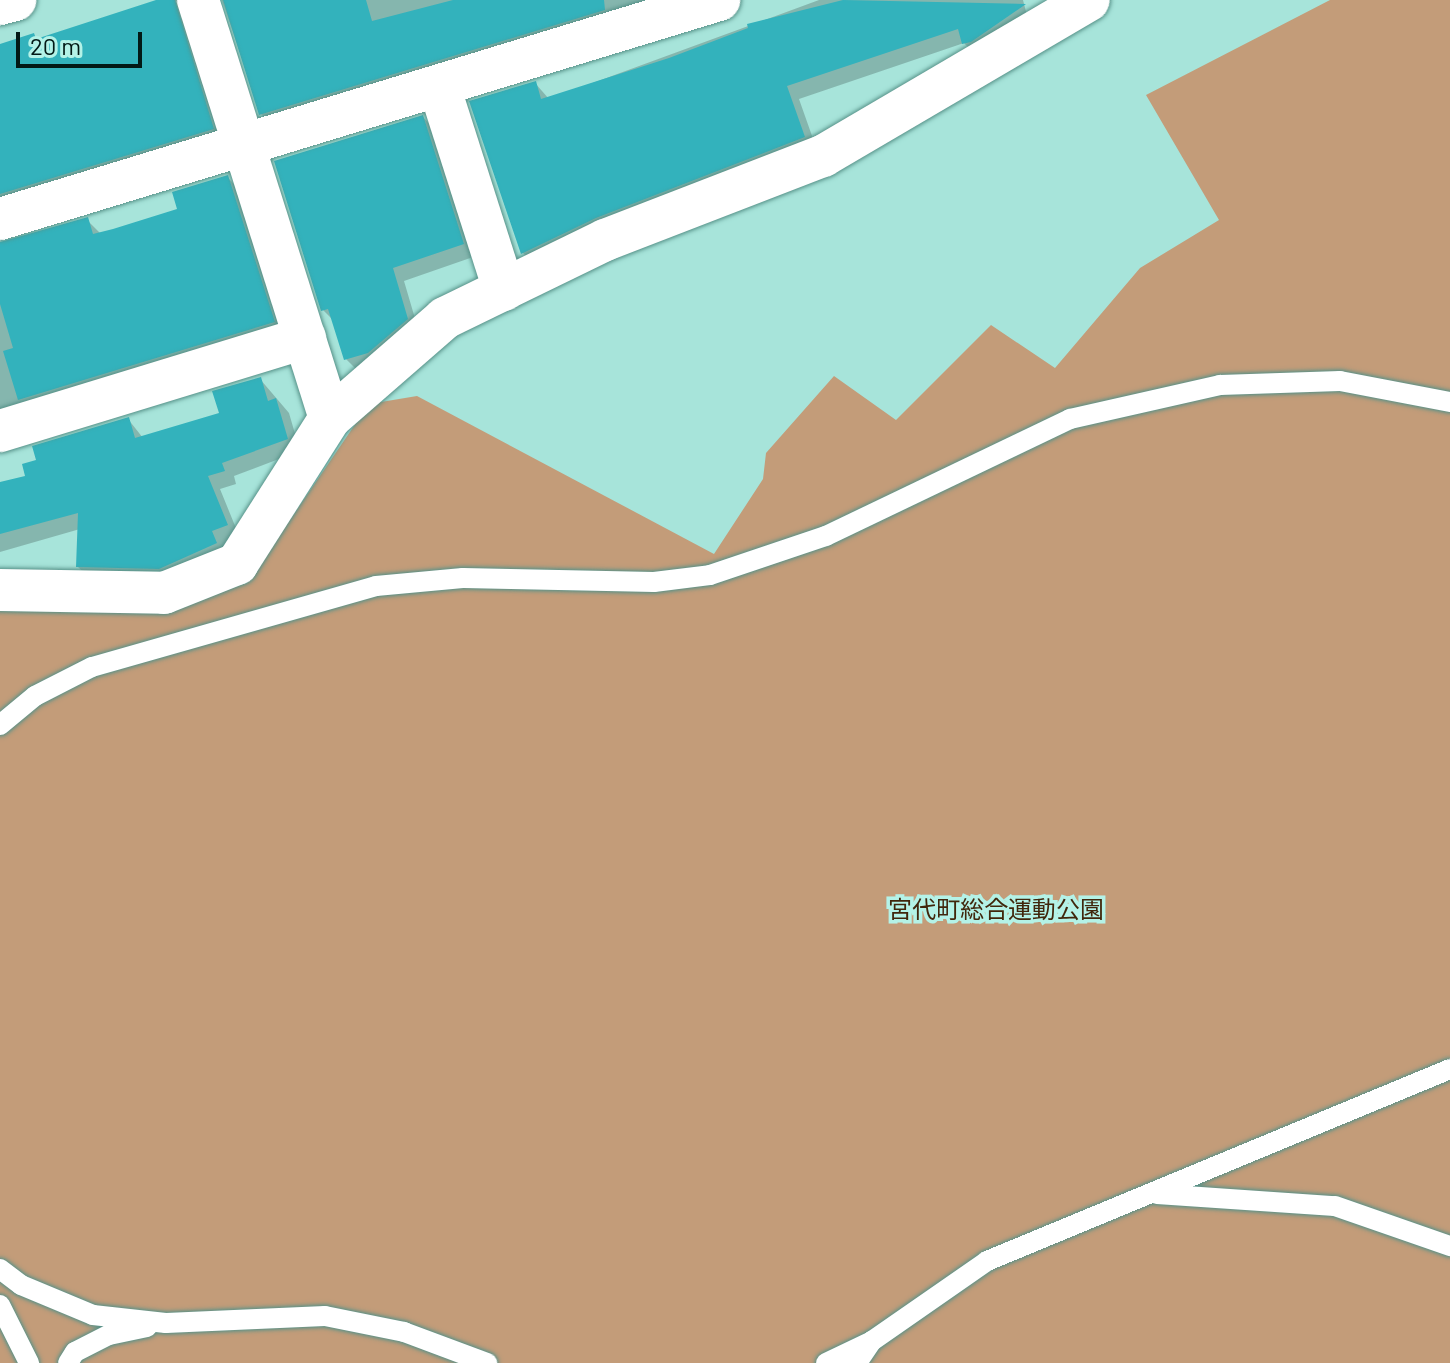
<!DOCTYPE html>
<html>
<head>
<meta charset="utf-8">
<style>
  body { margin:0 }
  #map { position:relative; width:1450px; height:1363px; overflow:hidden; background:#a7e4da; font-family:Barlow,"Noto Sans JP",sans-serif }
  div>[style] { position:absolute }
  .green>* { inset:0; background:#c39c79 }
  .shadow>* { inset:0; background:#0003 }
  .building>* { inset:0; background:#33b2bc }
  .roads { filter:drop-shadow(0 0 2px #569188) drop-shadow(0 0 2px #569188) }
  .lane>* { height:20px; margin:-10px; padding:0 10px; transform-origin:10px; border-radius:10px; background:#fff }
  .street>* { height:42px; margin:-21px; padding:0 21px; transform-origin:21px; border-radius:21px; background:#fff }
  span { translate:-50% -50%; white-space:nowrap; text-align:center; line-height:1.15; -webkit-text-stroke:7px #b4f2e7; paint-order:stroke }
  .park-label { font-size:24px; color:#40260c }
  .scale { position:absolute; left:16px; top:32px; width:126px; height:36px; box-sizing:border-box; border:4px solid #021916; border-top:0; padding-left:10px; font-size:24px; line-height:28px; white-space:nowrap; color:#021916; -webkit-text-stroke:6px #b4f2e7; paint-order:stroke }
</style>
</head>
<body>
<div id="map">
  <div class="green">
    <div style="clip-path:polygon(1330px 0,1450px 0,1450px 1363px,0 1363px,0 610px,166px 611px,247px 583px,369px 404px,417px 396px,714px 554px,763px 479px,766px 453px,834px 376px,896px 420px,991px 325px,1055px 368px,1140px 268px,1219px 220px,1146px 95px)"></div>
  </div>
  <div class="shadow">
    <div style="clip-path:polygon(163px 0,178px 0,187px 9px,225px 142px,0 215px,0 46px,34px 35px,38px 40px)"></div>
    <div style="clip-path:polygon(222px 0,685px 0,274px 127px,261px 114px)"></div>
    <div style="clip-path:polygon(819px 0,1023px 0,1030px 27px,977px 56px,964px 43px,799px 99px,817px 150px,536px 266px,523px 253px,472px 103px,535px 83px,549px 99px)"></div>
    <div style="clip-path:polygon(423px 117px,435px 130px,476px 256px,404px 281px,419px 332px,359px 372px,346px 359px,334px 321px,323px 310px)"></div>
    <div style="clip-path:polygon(227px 177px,240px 190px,286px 335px,0 410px,0 243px,87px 220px,101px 234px,180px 210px)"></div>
    <div style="clip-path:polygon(260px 379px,289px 413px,300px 451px,234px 476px,236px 484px,220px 489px,240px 538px,224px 544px,229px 556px,173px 581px,91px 579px,78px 567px,80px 529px,0 552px,0 483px,28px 477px,128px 419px,143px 438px,222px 414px)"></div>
  </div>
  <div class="building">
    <div style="clip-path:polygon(156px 0,175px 0,214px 129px,0 194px,0 44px,34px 33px,36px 39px)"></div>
    <div style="clip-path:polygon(223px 0,366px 0,372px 21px,453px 0,604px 0,605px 10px,259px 115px)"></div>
    <div style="clip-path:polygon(843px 0,1026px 4px,971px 42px,962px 44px,958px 29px,787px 86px,805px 137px,596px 218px,521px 254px,469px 101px,536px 81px,541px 99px,669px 58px,748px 28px,747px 24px)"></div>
    <div style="clip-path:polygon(423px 115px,464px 244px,393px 268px,408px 319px,368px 353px,344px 360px,328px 309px,321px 311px,274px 161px)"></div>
    <div style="clip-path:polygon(228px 175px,275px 322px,18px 400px,3px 351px,13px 348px,0 304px,0 242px,88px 217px,93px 234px,113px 229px,177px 209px,172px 192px)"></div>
    <div style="clip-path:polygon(261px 377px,268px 401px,276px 398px,288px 439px,222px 463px,225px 471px,208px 476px,228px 525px,212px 531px,217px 543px,159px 569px,76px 567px,78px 513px,0 534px,0 482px,25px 476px,22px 464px,36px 460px,32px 446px,129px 417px,135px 438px,219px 413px,212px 391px)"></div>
  </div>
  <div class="roads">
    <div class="lane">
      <div style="left:0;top:725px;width:45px;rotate:-39.6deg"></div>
      <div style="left:35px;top:696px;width:64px;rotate:-27deg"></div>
      <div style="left:92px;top:667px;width:295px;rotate:-15.9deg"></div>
      <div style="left:376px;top:586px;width:87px;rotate:-5.3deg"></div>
      <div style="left:463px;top:578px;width:191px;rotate:1.2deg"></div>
      <div style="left:654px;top:582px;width:56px;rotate:-7.1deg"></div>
      <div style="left:710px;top:575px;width:122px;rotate:-18.6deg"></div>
      <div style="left:826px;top:536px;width:271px;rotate:-25.6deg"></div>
      <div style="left:1070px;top:419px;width:154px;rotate:-12.8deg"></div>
      <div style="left:1220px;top:385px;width:120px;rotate:-1.9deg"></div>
      <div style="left:1340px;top:381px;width:112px;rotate:10.8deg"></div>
      <div style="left:1157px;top:1194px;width:178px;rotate:3.9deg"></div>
      <div style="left:1335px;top:1206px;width:122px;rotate:19.2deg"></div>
      <div style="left:0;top:1269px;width:26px;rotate:37deg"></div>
      <div style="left:21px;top:1285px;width:78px;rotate:22.6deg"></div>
      <div style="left:93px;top:1315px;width:73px;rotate:6.3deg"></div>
      <div style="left:166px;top:1323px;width:159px;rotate:-2.5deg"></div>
      <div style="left:325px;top:1316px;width:81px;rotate:11.4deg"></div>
      <div style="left:404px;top:1332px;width:89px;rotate:20.5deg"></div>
      <div style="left:0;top:1305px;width:65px;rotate:63.4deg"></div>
      <div style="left:68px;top:1363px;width:13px;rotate:-58deg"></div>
      <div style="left:75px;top:1352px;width:38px;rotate:-27deg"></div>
      <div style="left:109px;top:1335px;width:39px;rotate:-12deg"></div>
      <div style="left:826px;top:1363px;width:47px;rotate:-25.5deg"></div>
      <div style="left:857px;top:1363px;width:27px;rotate:-56deg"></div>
      <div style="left:872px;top:1341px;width:140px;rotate:-34.8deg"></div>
      <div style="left:987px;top:1261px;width:501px;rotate:-22.52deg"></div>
    </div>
    <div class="street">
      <div style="left:198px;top:0;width:438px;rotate:72.5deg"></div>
      <div style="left:0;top:4px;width:16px;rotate:-15deg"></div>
      <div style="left:439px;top:86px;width:214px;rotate:72.3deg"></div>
      <div style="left:0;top:219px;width:752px;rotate:-16.94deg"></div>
      <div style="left:0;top:431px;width:319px;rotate:-17deg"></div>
      <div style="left:0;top:590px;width:164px;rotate:1deg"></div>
      <div style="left:164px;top:593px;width:79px;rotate:-21.7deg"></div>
      <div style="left:237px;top:564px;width:173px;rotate:-57.5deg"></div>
      <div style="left:330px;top:418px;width:152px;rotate:-41deg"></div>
      <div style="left:445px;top:318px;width:178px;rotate:-26deg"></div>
      <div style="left:605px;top:240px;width:234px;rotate:-21.1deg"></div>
      <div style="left:823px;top:156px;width:308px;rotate:-30.4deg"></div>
    </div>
  </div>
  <div class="park-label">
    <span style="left:996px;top:909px">宮代町総合運動公園</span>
  </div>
  <div class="scale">20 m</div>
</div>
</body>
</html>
